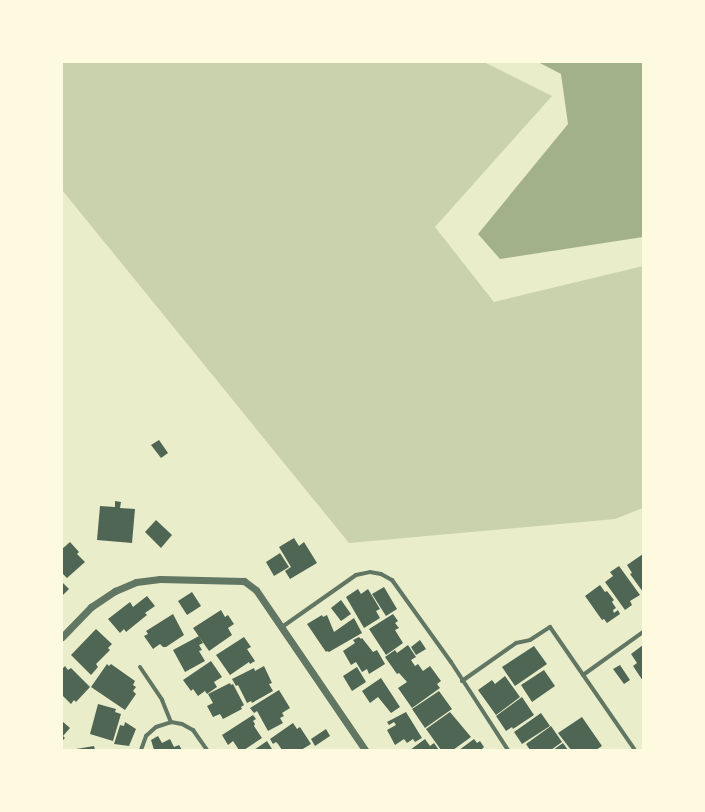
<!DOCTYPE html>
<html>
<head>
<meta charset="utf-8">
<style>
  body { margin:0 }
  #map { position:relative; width:705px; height:812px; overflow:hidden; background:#e9edc9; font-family:Roboto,sans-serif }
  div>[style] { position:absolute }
  .green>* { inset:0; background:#cad2ad }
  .water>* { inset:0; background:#a3b18a }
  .building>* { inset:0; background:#4f6655 }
  .minor>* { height:4px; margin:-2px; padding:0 2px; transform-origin:2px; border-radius:2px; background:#617663 }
  .tertiary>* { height:7px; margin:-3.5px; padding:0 3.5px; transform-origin:3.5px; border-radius:3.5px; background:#617663 }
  span { translate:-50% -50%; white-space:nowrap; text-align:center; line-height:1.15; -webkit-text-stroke:4px #fefae0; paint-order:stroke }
  .frame { position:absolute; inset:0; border:63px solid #fefae0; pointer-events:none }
</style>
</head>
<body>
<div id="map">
  <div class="green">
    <div style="clip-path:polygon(62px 62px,484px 62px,552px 96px,435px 227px,494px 302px,643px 266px,643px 508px,615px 519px,349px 543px,62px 190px)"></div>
  </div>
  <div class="water">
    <div style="clip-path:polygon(538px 62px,643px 62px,643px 237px,500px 259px,478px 234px,568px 124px,561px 74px)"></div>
  </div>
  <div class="building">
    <div style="clip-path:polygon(159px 440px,168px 453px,161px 458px,151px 445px)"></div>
    <div style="clip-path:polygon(115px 501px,121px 502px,120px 508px,135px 509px,132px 543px,97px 540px,100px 506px,115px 507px)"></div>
    <div style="clip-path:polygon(156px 520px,172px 535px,161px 548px,145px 532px)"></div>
    <div style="clip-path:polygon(294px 538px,299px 546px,304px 542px,317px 563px,290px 579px,285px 571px,291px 567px,279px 547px)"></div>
    <div style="clip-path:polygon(70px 542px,79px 552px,77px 554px,85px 562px,67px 578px,62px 573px,62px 549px)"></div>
    <div style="clip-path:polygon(280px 553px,289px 567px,274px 576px,266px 562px)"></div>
    <div style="clip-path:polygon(643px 554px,643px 592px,630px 574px,632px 573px,627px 565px)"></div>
    <div style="clip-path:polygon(619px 566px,640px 595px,630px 601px,632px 605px,625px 610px,605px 582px,613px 576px,610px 572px)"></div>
    <div style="clip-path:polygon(62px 582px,69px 589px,62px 596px)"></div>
    <div style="clip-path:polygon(600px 585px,605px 592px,607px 591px,614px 600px,612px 602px,616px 608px,613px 610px,614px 613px,618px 610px,620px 614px,607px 623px,604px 619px,602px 620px,585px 596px)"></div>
    <div style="clip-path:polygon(384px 587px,397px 609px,386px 616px,372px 594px)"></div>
    <div style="clip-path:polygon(358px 589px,361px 594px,368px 589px,380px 609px,376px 611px,380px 618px,364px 628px,346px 597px)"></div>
    <div style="clip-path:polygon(192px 592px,201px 606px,187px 615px,178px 601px)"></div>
    <div style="clip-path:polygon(147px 596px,155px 606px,145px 613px,147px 615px,126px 632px,124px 629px,120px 633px,108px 619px,130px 602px,133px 607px)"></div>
    <div style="clip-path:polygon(341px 600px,351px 614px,341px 621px,331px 608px)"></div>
    <div style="clip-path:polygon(221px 610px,225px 617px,228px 615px,234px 624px,228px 628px,232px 635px,209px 651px,193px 628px)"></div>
    <div style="clip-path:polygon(173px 614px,184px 635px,166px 647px,163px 647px,160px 644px,153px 649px,144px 636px,148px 634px,146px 631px)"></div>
    <div style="clip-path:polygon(393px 614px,398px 621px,395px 623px,399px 628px,395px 630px,403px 643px,386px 655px,369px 629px)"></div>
    <div style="clip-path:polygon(322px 615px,323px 617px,327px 615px,334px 632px,354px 618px,362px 633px,329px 652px,327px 651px,326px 652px,307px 624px)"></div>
    <div style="clip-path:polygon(96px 629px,112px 644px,108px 648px,110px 650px,96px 664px,98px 667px,91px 675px,71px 655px)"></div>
    <div style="clip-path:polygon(199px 636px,203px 643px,199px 645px,202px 650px,199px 651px,205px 661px,185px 672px,173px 650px)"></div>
    <div style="clip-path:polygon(244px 637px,251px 647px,247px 649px,255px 661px,250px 664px,249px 662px,230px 675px,216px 655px)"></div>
    <div style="clip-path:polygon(359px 637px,361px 639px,362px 638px,373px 652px,377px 650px,385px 664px,369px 674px,367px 669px,362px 672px,356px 662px,351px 665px,343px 651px,355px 643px,353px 640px)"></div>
    <div style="clip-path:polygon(420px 640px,426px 649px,416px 655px,411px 647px)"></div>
    <div style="clip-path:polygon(408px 645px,416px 657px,411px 660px,415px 666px,418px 664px,423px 671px,430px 666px,441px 681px,437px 684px,440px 688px,412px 708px,398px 688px,407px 682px,399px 673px,397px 674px,385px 657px,395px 650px,397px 653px)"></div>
    <div style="clip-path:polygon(643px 645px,643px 681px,633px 666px,637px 663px,631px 654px)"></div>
    <div style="clip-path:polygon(534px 646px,547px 664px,515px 686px,502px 667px)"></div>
    <div style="clip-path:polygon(211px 661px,222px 677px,214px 682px,217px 687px,207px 694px,205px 691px,198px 696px,193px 689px,191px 691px,183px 680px)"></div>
    <div style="clip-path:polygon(107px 664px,109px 666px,111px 664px,135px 681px,133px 685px,136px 687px,133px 691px,136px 694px,125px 710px,91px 687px)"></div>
    <div style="clip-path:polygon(620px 665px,630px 680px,624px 684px,613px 669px)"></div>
    <div style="clip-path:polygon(65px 666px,68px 670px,71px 668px,90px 687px,76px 702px,74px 700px,71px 704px,62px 695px,62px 669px)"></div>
    <div style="clip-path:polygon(264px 666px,272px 683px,269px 684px,273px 691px,252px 703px,251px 701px,247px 703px,238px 685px,236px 686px,232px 679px,254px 668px,255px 671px)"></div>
    <div style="clip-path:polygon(357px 667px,366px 682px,352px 691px,343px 676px)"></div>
    <div style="clip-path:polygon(544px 670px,555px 686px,532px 702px,521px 685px)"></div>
    <div style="clip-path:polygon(505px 676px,520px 697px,496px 715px,478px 690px,492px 680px,495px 684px)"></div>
    <div style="clip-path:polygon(381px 678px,400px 707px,391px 713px,378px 697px,370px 703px,362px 691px)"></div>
    <div style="clip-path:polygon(230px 683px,231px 685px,233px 684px,244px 705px,241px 707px,242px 709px,223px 719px,220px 714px,213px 717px,207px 706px,213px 703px,208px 694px)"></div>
    <div style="clip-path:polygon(279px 690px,290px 708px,282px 713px,284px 716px,280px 718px,283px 723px,268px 731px,257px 711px,254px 713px,250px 708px)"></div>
    <div style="clip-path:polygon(439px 691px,452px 709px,425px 728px,412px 709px)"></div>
    <div style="clip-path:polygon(522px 697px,534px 715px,513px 729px,512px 727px,506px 731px,496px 716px)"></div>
    <div style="clip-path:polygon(98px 704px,116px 709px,115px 712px,121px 714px,113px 741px,90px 734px)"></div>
    <div style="clip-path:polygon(406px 712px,422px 738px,415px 742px,413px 739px,407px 743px,404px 739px,395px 745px,387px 730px,396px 725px,394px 722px,389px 725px,387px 722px)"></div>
    <div style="clip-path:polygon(450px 712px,471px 737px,453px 750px,441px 750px,426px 729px)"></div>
    <div style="clip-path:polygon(541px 713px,550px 726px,522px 744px,514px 732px)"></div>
    <div style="clip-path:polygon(253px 715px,256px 719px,253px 721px,255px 724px,254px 726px,262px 738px,244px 750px,239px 750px,233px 741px,228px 745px,222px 735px)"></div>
    <div style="clip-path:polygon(582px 717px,602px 746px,596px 750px,571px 750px,558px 733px)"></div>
    <div style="clip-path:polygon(62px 721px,70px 728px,63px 736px,65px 738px,62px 741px)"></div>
    <div style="clip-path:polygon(125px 722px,136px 729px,129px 746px,114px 744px,120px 725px,124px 726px)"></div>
    <div style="clip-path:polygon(293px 723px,297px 729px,300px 727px,311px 744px,301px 750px,282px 750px,278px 744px,276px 742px,273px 744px,270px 739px)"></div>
    <div style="clip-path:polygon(551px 726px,562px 742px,551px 750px,530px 750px,526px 744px)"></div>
    <div style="clip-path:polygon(326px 729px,330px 736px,315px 746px,311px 739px)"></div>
    <div style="clip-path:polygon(158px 736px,162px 743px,170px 739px,174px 747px,179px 745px,182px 750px,154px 750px,151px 740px)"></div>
    <div style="clip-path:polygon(425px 739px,430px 746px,434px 743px,439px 750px,410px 750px)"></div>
    <div style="clip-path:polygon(474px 739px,477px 743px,480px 741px,484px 747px,481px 750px,459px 750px)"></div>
    <div style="clip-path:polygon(267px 741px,272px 749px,254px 750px)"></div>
    <div style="clip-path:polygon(563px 743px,568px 750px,553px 750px)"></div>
    <div style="clip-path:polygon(94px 746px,95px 750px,76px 750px,76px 749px)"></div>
  </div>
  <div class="minor">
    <div style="left:282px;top:627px;width:90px;rotate:-35.1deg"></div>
    <div style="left:356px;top:575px;width:14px;rotate:-12deg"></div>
    <div style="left:370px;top:572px;width:11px;rotate:10deg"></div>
    <div style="left:381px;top:574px;width:13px;rotate:29deg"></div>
    <div style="left:392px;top:580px;width:101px;rotate:54.3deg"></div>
    <div style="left:451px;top:662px;width:105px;rotate:57.1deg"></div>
    <div style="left:140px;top:667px;width:40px;rotate:56deg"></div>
    <div style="left:162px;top:700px;width:24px;rotate:68deg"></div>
    <div style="left:583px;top:675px;width:74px;rotate:-35.6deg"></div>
    <div style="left:462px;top:681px;width:66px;rotate:-35.1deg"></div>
    <div style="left:516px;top:643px;width:14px;rotate:-12deg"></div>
    <div style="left:530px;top:640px;width:24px;rotate:-33deg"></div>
    <div style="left:550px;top:627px;width:150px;rotate:55.4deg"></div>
    <div style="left:141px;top:750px;width:15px;rotate:-70deg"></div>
    <div style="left:146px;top:736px;width:13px;rotate:-42deg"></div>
    <div style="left:156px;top:727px;width:16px;rotate:-18deg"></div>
    <div style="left:171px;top:722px;width:11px;rotate:10deg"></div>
    <div style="left:182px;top:724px;width:13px;rotate:29deg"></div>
    <div style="left:193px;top:730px;width:24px;rotate:55deg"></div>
  </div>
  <div class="tertiary">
    <div style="left:62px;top:637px;width:42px;rotate:-46deg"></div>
    <div style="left:91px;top:607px;width:29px;rotate:-34deg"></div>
    <div style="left:115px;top:591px;width:23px;rotate:-23deg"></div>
    <div style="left:136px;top:582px;width:24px;rotate:-7deg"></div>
    <div style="left:160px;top:579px;width:84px;rotate:1.4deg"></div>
    <div style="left:244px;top:581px;width:15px;rotate:37deg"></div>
    <div style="left:256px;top:590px;width:194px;rotate:55.7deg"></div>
  </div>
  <div class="frame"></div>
</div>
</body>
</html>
